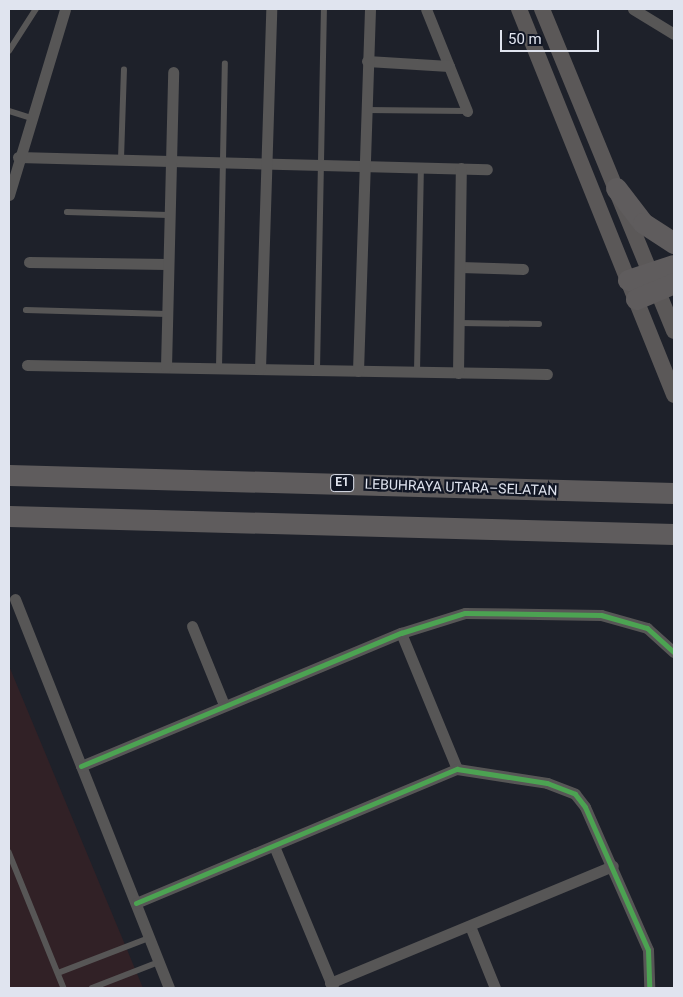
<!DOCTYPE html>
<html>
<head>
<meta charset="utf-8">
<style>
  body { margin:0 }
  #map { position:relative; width:683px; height:997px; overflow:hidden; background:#1e212a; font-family:Roboto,sans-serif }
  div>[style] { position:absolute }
  .education>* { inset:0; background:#312126 }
  .lane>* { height:5.5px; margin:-2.75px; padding:0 2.75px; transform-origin:2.75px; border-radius:2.75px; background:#575656 }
  .street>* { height:11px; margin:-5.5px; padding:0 5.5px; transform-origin:5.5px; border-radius:5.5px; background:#575656 }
  .secondary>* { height:16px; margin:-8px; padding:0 8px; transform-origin:8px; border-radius:8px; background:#5b5858 }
  .highway>* { height:21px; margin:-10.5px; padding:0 10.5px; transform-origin:10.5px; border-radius:10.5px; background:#5f5c5d }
  .cycleway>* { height:5px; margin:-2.5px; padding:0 2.5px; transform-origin:2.5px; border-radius:2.5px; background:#4ca352 }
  span { translate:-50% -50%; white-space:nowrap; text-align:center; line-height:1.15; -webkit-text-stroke:4.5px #111624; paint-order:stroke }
  .shield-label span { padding:1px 4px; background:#111624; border:1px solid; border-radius:4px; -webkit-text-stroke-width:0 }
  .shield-label { font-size:12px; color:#e0e4ef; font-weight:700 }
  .street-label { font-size:14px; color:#e0e4ef }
  .frame { position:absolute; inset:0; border:10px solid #e0e4ef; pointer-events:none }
  .scale { position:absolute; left:500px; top:30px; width:99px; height:22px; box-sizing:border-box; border:2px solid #e0e4ef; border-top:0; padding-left:6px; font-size:15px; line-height:18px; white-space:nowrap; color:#e0e4ef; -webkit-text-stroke:4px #111624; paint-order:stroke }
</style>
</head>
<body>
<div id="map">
  <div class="education">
    <div style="clip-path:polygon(9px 666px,143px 988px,9px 988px)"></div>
  </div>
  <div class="lane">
    <div style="left:9px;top:51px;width:50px;rotate:-57.3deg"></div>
    <div style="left:366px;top:110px;width:101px;rotate:0.6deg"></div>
    <div style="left:9px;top:111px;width:21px;rotate:17deg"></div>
    <div style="left:121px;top:159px;width:89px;rotate:-88.1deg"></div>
    <div style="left:67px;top:212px;width:101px;rotate:1.7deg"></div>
    <div style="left:26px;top:310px;width:141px;rotate:1.6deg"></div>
    <div style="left:459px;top:323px;width:80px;rotate:0.7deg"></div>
    <div style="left:219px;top:368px;width:304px;rotate:-88.9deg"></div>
    <div style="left:317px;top:370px;width:361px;rotate:-88.9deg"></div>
    <div style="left:417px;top:372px;width:205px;rotate:-88.9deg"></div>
    <div style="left:9px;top:852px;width:147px;rotate:68deg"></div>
    <div style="left:58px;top:973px;width:97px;rotate:-21deg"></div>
    <div style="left:92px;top:988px;width:72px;rotate:-21.2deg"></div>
  </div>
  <div class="street">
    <div style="left:426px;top:9px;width:110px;rotate:68.1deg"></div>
    <div style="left:633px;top:9px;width:48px;rotate:31.4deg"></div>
    <div style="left:367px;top:61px;width:82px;rotate:3.5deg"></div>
    <div style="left:18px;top:157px;width:469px;rotate:1.5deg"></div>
    <div style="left:9px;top:195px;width:194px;rotate:-73.2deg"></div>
    <div style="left:29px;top:262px;width:138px;rotate:0.8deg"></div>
    <div style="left:460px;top:267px;width:63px;rotate:1.8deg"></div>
    <div style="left:27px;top:365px;width:520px;rotate:0.99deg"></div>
    <div style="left:166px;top:367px;width:295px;rotate:-88.6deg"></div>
    <div style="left:260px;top:369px;width:360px;rotate:-88.2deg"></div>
    <div style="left:358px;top:371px;width:362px;rotate:-88.1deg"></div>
    <div style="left:458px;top:373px;width:205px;rotate:-89.2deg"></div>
    <div style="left:15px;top:599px;width:418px;rotate:68.4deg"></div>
    <div style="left:192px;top:626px;width:85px;rotate:67.9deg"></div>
    <div style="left:401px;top:633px;width:147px;rotate:67.6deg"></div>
    <div style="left:81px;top:766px;width:347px;rotate:-22.6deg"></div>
    <div style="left:401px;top:633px;width:67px;rotate:-17.4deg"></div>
    <div style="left:465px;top:613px;width:136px;rotate:0.8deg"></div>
    <div style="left:601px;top:615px;width:48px;rotate:15.8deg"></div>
    <div style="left:647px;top:628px;width:36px;rotate:42deg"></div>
    <div style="left:274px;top:846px;width:154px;rotate:67.4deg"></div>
    <div style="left:136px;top:903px;width:348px;rotate:-22.7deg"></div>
    <div style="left:457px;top:769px;width:91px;rotate:8.8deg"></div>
    <div style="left:547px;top:783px;width:30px;rotate:21deg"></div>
    <div style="left:575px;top:794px;width:16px;rotate:52deg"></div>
    <div style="left:585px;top:807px;width:156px;rotate:66.2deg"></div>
    <div style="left:648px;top:950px;width:38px;rotate:88deg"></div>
    <div style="left:470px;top:926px;width:67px;rotate:68deg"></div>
    <div style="left:330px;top:983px;width:306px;rotate:-22.5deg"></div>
  </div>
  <div class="secondary">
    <div style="left:519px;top:9px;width:416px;rotate:68.1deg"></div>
    <div style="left:542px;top:9px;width:348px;rotate:67.7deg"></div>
  </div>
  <div class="highway">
    <div style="left:616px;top:188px;width:44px;rotate:52.4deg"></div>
    <div style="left:643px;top:223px;width:37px;rotate:33deg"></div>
    <div style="left:628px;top:280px;width:48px;rotate:-18.1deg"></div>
    <div style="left:636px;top:299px;width:41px;rotate:-22.8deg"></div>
    <div style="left:9px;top:475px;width:665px;rotate:1.55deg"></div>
    <div style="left:9px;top:516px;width:665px;rotate:1.55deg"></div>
  </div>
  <div class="cycleway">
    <div style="left:81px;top:766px;width:347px;rotate:-22.6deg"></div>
    <div style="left:401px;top:633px;width:67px;rotate:-17.4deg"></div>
    <div style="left:465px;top:613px;width:136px;rotate:0.8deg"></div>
    <div style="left:601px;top:615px;width:48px;rotate:15.8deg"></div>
    <div style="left:647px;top:628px;width:36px;rotate:42deg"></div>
    <div style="left:136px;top:903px;width:348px;rotate:-22.7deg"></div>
    <div style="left:457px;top:769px;width:91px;rotate:8.8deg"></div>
    <div style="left:547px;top:783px;width:30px;rotate:21deg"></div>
    <div style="left:575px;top:794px;width:16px;rotate:52deg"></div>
    <div style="left:585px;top:807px;width:156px;rotate:66.2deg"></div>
    <div style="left:648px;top:950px;width:38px;rotate:88deg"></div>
  </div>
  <div class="shield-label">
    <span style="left:342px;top:483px">E1</span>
  </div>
  <div class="street-label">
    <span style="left:461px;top:487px;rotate:2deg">LEBUHRAYA UTARA–SELATAN</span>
  </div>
  <div class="frame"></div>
  <div class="scale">50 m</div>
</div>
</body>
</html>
